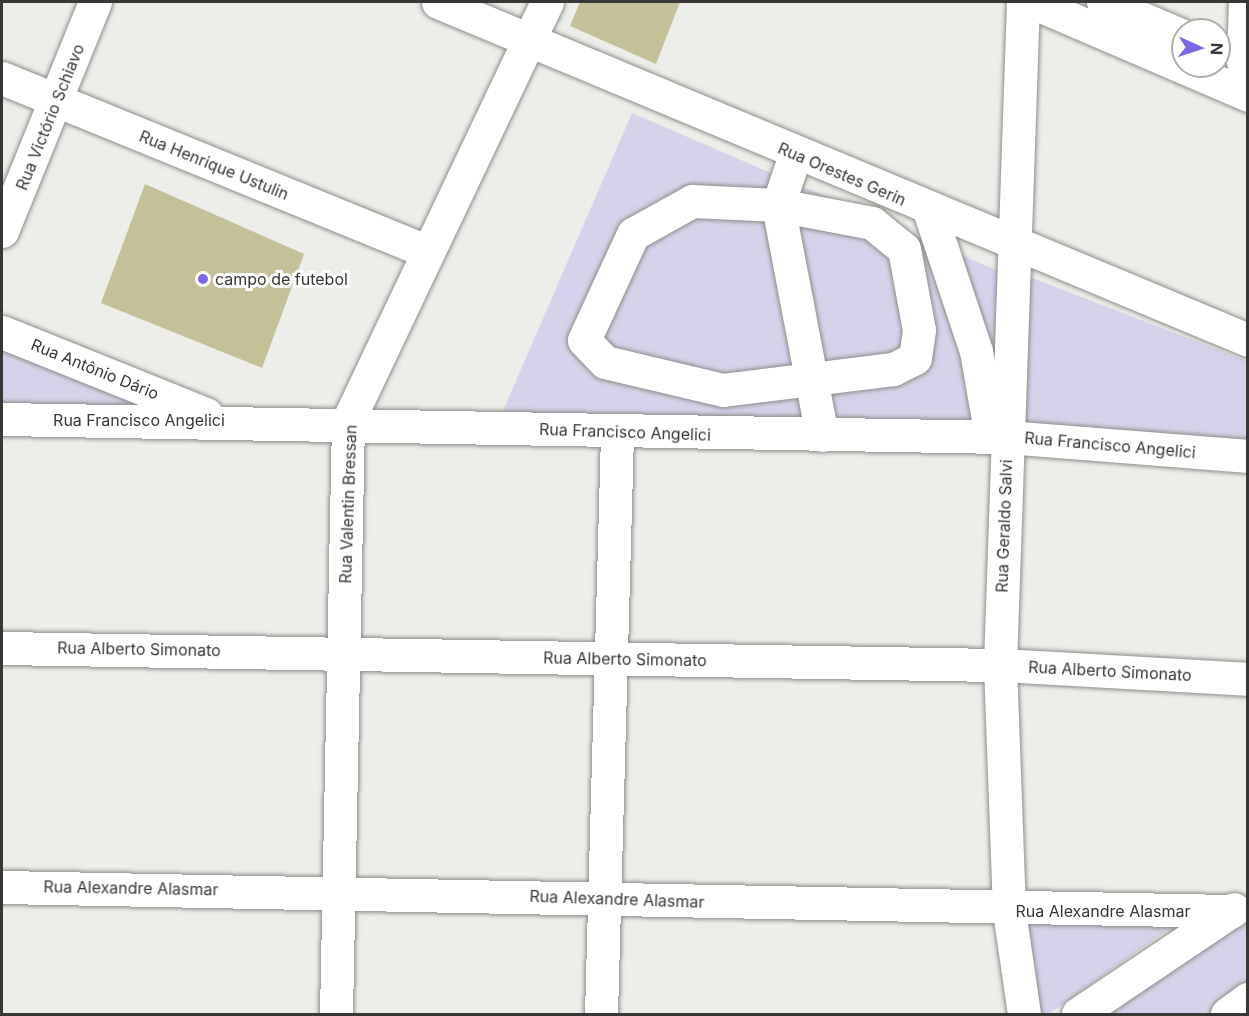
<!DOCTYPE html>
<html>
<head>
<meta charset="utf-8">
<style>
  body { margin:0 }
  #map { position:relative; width:1249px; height:1016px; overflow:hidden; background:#edede9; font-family:Inter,sans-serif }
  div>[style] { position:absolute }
  .green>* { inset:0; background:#d4d3eb }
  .building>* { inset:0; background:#c4c199 }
  .roads { filter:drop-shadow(0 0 2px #8d8d89) drop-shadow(0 0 2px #8d8d89) }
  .minor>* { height:33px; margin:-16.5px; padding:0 16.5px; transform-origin:16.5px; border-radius:16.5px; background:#fff }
  .dots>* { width:16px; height:16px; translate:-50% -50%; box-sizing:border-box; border:3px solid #fffffe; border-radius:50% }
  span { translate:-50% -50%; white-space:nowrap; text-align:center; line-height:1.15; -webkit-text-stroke:6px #fffffe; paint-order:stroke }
  .street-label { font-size:16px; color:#373735 }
  .poi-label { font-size:16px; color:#373735 }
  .left { translate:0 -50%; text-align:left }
  .frame { position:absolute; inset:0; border:3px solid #373735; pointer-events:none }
  .north { position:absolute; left:1171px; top:18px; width:60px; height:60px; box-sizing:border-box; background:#fffffe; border:2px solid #afafae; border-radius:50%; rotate:93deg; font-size:16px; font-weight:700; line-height:24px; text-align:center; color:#373735 }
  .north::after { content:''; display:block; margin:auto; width:21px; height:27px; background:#7c68e3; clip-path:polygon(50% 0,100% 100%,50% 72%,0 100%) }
</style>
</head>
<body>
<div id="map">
  <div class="green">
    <div style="clip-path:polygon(632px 113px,1010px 276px,1000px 431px,502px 413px)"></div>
    <div style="clip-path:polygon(1030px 277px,1247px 361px,1247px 448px,1018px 421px)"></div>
    <div style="clip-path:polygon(2px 343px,192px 416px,2px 416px)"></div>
    <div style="clip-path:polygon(1247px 913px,1247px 988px,1208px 1014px,1107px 1014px)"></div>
    <div style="clip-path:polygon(1020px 918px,1173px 926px,1049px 1014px,1029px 1014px)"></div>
  </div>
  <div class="building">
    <div style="clip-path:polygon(580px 2px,680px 2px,656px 64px,570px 26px)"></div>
    <div style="clip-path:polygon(145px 184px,304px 254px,262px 368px,101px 303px)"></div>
  </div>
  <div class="roads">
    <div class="minor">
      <div style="left:438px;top:2px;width:878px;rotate:22.65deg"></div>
      <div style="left:1023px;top:2px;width:663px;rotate:91.99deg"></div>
      <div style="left:1000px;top:665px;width:246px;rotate:87.9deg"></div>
      <div style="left:1009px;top:911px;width:104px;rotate:81.7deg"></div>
      <div style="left:1032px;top:2px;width:235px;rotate:23.3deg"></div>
      <div style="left:1103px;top:2px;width:87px;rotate:23deg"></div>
      <div style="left:1243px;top:62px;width:60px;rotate:-88.1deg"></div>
      <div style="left:2px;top:78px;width:458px;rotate:22.2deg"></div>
      <div style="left:795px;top:155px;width:53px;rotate:108.8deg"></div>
      <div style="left:778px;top:205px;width:234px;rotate:79.2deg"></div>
      <div style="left:692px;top:201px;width:86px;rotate:2.7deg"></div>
      <div style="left:778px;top:205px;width:96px;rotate:10.8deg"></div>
      <div style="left:872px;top:223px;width:41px;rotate:39.1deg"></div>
      <div style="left:904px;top:249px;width:82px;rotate:79.5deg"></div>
      <div style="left:919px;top:330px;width:28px;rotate:98deg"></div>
      <div style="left:915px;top:358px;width:25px;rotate:153deg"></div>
      <div style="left:893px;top:369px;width:171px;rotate:173deg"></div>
      <div style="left:723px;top:390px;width:121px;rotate:-166.7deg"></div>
      <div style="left:605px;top:362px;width:30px;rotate:-134deg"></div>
      <div style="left:584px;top:340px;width:117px;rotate:-65.2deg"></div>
      <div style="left:633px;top:234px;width:68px;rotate:-29.2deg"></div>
      <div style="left:929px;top:210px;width:149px;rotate:71.6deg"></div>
      <div style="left:976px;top:351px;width:87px;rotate:80.1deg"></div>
      <div style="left:2px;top:231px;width:247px;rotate:-67.9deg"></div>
      <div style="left:2px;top:332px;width:220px;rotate:21.9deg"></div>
      <div style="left:2px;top:419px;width:1005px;rotate:1.03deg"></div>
      <div style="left:1007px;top:437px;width:242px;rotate:4.5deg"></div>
      <div style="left:2px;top:648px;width:998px;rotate:0.98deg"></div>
      <div style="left:1000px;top:665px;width:248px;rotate:3.2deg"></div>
      <div style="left:2px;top:887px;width:1230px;rotate:1.12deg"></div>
      <div style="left:336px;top:1014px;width:593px;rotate:-88.84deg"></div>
      <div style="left:348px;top:421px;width:464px;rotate:-64.6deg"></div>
      <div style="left:601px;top:1014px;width:580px;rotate:-88.42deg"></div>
      <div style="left:1078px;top:1014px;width:188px;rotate:-33.9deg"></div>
      <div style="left:1227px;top:1014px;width:26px;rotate:-36deg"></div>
    </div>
  </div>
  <div class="dots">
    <div style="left:203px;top:279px;background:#7c68e3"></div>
  </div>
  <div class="street-label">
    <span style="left:50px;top:117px;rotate:-68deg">Rua Victório Schiavo</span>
    <span style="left:214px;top:165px;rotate:22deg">Rua Henrique Ustulin</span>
    <span style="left:842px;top:174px;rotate:23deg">Rua Orestes Gerin</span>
    <span style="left:95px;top:369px;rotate:22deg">Rua Antônio Dário</span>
    <span style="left:139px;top:420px">Rua Francisco Angelici</span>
    <span style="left:625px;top:432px;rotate:2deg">Rua Francisco Angelici</span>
    <span style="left:1110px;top:445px;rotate:5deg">Rua Francisco Angelici</span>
    <span style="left:348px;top:504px;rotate:-88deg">Rua Valentin Bressan</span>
    <span style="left:1004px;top:526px;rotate:-88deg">Rua Geraldo Salvi</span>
    <span style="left:139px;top:649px;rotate:1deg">Rua Alberto Simonato</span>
    <span style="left:625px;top:659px;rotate:1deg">Rua Alberto Simonato</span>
    <span style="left:1110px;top:671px;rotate:3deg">Rua Alberto Simonato</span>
    <span style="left:131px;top:888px;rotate:1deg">Rua Alexandre Alasmar</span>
    <span style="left:617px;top:899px;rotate:2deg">Rua Alexandre Alasmar</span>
    <span style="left:1103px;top:911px">Rua Alexandre Alasmar</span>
  </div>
  <div class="poi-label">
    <span class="left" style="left:215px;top:279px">campo de futebol</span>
  </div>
  <div class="frame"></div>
  <div class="north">N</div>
</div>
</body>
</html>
